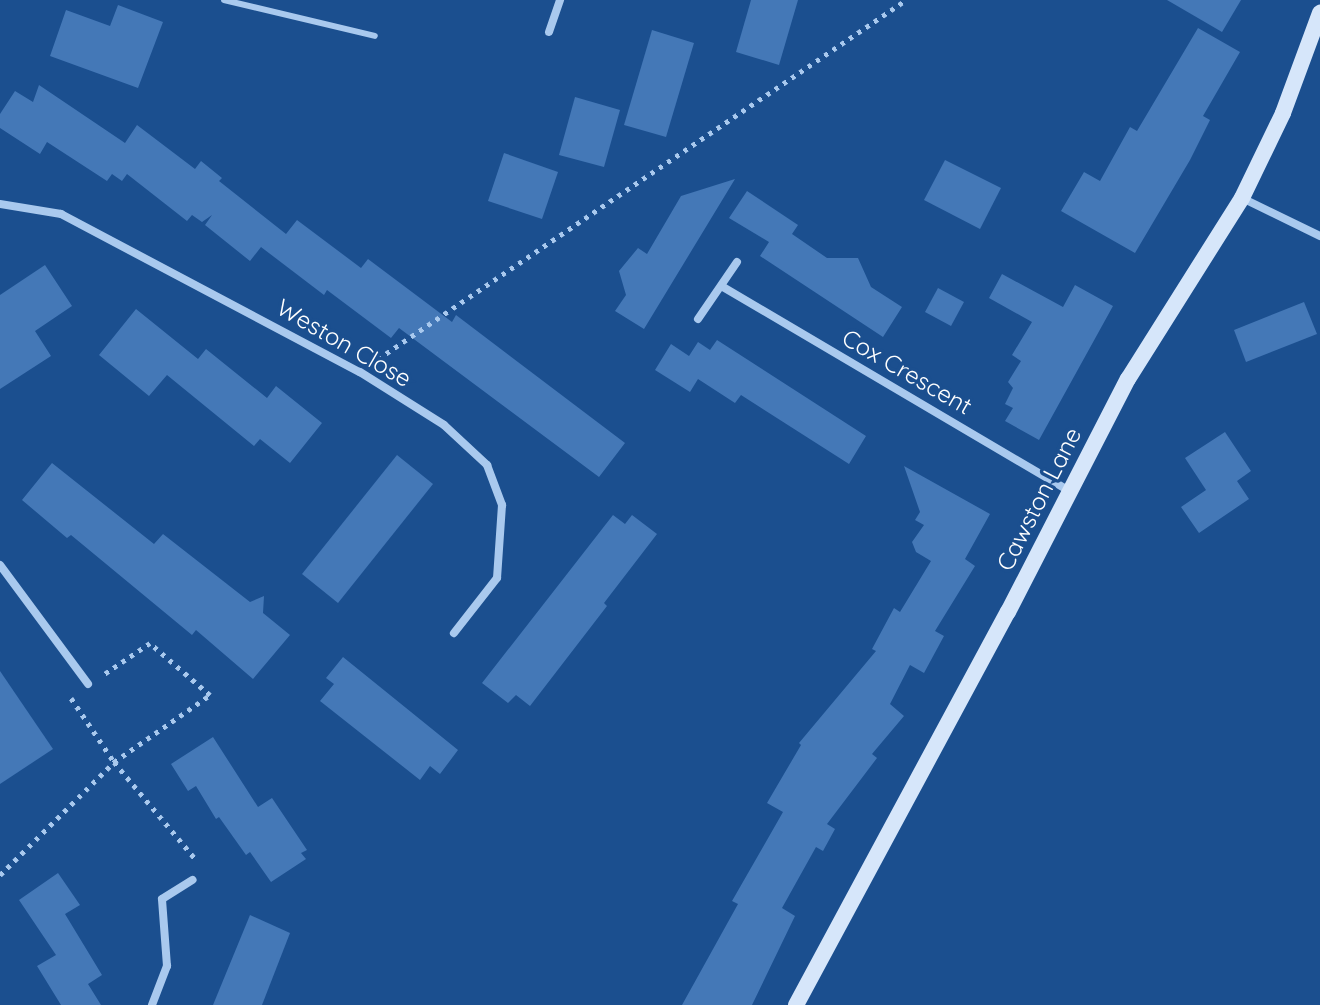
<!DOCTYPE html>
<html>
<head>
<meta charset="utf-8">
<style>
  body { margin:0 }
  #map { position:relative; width:1320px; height:1005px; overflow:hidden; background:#1b4f8f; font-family:Quicksand,sans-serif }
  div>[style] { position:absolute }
  .building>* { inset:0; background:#4478b7 }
  .path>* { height:5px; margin-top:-2.5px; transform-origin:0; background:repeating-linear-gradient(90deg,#a9c9ee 0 4px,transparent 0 10px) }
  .lane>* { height:6px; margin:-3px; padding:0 3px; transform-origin:3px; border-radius:3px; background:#a9c9ee }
  .street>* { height:8px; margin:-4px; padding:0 4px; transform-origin:4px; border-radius:4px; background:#a9c9ee }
  .secondary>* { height:16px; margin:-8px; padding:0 8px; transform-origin:8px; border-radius:8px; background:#d6e6fa }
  span { translate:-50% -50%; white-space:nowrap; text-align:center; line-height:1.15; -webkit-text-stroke:7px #1b4f8f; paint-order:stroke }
  .street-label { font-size:24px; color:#fff }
</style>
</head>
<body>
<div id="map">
  <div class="building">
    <div style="clip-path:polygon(751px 0,798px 0,779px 65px,736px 52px)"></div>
    <div style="clip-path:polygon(1167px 0,1241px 0,1222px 32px)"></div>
    <div style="clip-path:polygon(118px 5px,163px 22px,138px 88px,50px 56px,66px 10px,110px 26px)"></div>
    <div style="clip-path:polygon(1198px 28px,1240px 52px,1203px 116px,1210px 120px,1190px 160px,1135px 253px,1061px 211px,1084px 172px,1100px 181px,1130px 127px,1137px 131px)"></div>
    <div style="clip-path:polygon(652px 30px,694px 43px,666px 137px,624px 125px)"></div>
    <div style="clip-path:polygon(39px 85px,125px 143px,137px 125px,195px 169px,201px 161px,222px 178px,219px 181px,286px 234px,297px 220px,361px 268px,368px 259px,452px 322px,456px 315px,625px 443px,599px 477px,399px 328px,391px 338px,327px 290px,324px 295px,261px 247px,250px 261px,205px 225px,212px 215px,202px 222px,192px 215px,187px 221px,127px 174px,122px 181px,112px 174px,107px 181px,47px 142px,40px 154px,0 128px,0 114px,15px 91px,33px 102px)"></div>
    <div style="clip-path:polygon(575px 97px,620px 110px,604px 167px,559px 155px)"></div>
    <div style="clip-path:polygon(504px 153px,558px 172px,542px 219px,488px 201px)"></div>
    <div style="clip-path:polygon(945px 160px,1001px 188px,980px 229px,924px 200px)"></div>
    <div style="clip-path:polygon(735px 179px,644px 329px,615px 311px,626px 295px,619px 271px,638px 248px,647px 254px,681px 196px)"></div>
    <div style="clip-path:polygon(747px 191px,798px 225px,792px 234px,827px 258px,858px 258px,871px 287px,902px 307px,883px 337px,760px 256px,769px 242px,729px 218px)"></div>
    <div style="clip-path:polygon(45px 265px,72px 306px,35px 331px,51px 356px,0 389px,0 295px)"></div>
    <div style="clip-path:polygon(1002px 274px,1063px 307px,1075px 285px,1113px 306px,1039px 440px,1005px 421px,1013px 408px,1005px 404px,1013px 388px,1008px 382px,1021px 361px,1012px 355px,1032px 322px,989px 298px)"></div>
    <div style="clip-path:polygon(938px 288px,964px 302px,951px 326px,925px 312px)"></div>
    <div style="clip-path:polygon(1304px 302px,1317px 334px,1246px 362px,1234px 330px)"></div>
    <div style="clip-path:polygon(136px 309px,198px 359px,206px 349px,267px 398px,276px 386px,322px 423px,290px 463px,260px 439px,254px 446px,167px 375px,149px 396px,99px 355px)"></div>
    <div style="clip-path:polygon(717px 340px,866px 436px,849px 464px,741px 395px,735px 403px,698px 379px,690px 392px,655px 370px,671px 344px,689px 356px,698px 342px,710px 350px)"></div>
    <div style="clip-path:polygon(1225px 432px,1251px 471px,1237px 481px,1249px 499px,1199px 533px,1181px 507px,1206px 490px,1185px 458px)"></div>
    <div style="clip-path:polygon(397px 455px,433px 484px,338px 603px,302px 574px)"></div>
    <div style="clip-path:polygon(52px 463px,154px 544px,163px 534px,250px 602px,264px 596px,263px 613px,290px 635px,253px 679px,196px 630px,192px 635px,71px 535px,67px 538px,22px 500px)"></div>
    <div style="clip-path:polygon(904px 466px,990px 514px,965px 559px,975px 566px,935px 631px,944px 636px,924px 673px,910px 665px,890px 704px,904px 716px,872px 754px,877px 758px,827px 824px,835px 829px,823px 851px,816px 847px,782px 908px,795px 916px,752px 1005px,682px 1005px,738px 904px,732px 901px,783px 812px,767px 803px,801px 745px,799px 743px,876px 651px,872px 649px,894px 608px,900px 612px,931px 561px,916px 552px,912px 542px,924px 525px,915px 520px,920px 512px)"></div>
    <div style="clip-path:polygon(613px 515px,625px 524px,632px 515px,657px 534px,604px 603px,607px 606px,530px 706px,516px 695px,508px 703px,482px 683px)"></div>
    <div style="clip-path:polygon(343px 657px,458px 750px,440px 774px,430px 766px,420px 780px,320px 701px,334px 684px,326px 678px)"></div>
    <div style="clip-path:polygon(0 671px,53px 749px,0 784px)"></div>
    <div style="clip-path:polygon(213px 737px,258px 807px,272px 798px,307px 850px,301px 853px,306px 859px,271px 882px,250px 852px,246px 855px,219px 817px,216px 819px,196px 786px,188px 791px,171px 764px)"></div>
    <div style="clip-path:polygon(58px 873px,80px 905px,65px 914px,102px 975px,88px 984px,101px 1005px,61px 1005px,37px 966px,56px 955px,19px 900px)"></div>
    <div style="clip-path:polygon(250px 915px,290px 933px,262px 1005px,213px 1005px)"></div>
  </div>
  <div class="path">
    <div style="left:378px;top:359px;width:638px;rotate:-34.21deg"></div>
    <div style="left:71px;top:698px;width:77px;rotate:56.1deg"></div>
    <div style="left:114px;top:762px;width:129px;rotate:50deg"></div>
    <div style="left:0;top:875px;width:161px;rotate:-44.7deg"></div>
    <div style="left:114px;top:762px;width:117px;rotate:-34.9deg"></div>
    <div style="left:210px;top:695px;width:79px;rotate:-139.1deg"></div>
    <div style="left:150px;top:643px;width:57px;rotate:145.8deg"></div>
  </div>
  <div class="lane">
    <div style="left:224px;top:0;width:155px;rotate:13.4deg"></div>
  </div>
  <div class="street">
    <div style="left:549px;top:32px;width:34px;rotate:-71deg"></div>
    <div style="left:1242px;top:198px;width:87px;rotate:26deg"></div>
    <div style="left:0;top:204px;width:62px;rotate:9.3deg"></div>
    <div style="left:61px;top:214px;width:338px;rotate:27.9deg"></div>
    <div style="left:360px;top:372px;width:99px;rotate:32.2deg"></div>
    <div style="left:444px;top:425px;width:59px;rotate:42.9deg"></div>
    <div style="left:487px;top:465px;width:43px;rotate:69.4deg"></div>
    <div style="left:502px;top:505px;width:73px;rotate:93.9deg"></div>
    <div style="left:497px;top:578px;width:70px;rotate:128deg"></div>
    <div style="left:723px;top:287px;width:403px;rotate:30.5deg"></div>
    <div style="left:698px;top:319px;width:69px;rotate:-55.6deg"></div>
    <div style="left:0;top:565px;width:148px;rotate:53.5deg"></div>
    <div style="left:152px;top:1005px;width:42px;rotate:-69deg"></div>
    <div style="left:167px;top:966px;width:67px;rotate:-94.3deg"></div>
    <div style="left:162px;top:899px;width:36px;rotate:-32deg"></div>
  </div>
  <div class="secondary">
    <div style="left:796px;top:1005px;width:447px;rotate:-61.7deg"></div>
    <div style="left:1008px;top:612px;width:262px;rotate:-62.8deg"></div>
    <div style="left:1128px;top:379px;width:214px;rotate:-57.8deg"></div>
    <div style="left:1242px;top:198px;width:94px;rotate:-64.2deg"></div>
    <div style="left:1283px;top:113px;width:107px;rotate:-69.7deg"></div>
  </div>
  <div class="street-label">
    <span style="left:344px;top:343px;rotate:30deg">Weston Close</span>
    <span style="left:907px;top:372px;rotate:30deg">Cox Crescent</span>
    <span style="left:1039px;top:499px;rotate:-63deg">Cawston Lane</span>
  </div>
</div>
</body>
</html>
